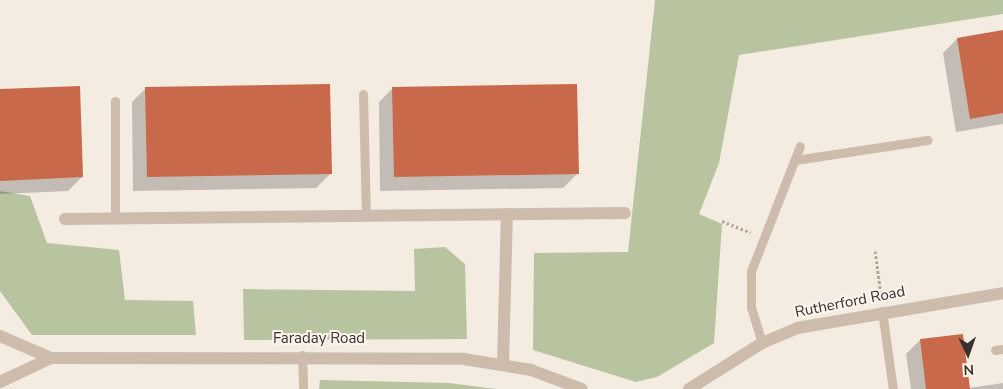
<!DOCTYPE html>
<html>
<head>
<meta charset="utf-8">
<style>
  body { margin:0 }
  #map { position:relative; width:1003px; height:389px; overflow:hidden; background:#f4ebe1; font-family:"Nunito Sans",sans-serif }
  div>[style] { position:absolute }
  .green>* { inset:0; background:#b8c4a0 }
  .shadow>* { inset:0; background:#0003 }
  .building>* { inset:0; background:#c8694b }
  .path>* { height:3px; margin-top:-1.5px; transform-origin:0; background:repeating-linear-gradient(90deg,#b9a596 0 2.5px,transparent 0 5px) }
  .service>* { height:9px; margin:-4.5px; padding:0 4.5px; transform-origin:4.5px; border-radius:4.5px; background:#cdbbac }
  .minor>* { height:12px; margin:-6px; padding:0 6px; transform-origin:6px; border-radius:6px; background:#cdbbac }
  span { translate:-50% -50%; white-space:nowrap; text-align:center; line-height:1.15; -webkit-text-stroke:4px #fbf5ee; paint-order:stroke }
  .street-label { font-size:15px; color:#3b302b }
  .north { position:absolute; left:943px; top:329px; width:50px; height:50px; -webkit-text-stroke:4px #fbf5ee; paint-order:stroke; rotate:177deg; font-size:14px; font-weight:700; line-height:20px; text-align:center; color:#3b302b }
  .north::after { content:''; display:block; margin:auto; width:18px; height:22px; background:#3b302b; clip-path:polygon(50% 0,100% 100%,50% 72%,0 100%) }
</style>
</head>
<body>
<div id="map">
  <div class="green">
    <div style="clip-path:polygon(655px 0,1003px 0,1003px 14px,739px 55px,719px 163px,699px 214px,722px 224px,714px 343px,657px 377px,636px 382px,533px 350px,534px 253px,628px 252px)"></div>
    <div style="clip-path:polygon(0 191px,30px 196px,47px 243px,119px 250px,125px 300px,193px 301px,196px 335px,32px 335px,0 291px)"></div>
    <div style="clip-path:polygon(445px 247px,465px 264px,467px 339px,244px 340px,243px 289px,415px 291px,414px 249px)"></div>
    <div style="clip-path:polygon(320px 380px,449px 383px,496px 389px,319px 389px)"></div>
  </div>
  <div class="shadow">
    <div style="clip-path:polygon(1003px 31px,1003px 124px,956px 132px,943px 53px,957px 39px)"></div>
    <div style="clip-path:polygon(146px 88px,330px 174px,316px 188px,133px 191px,132px 102px)"></div>
    <div style="clip-path:polygon(393px 88px,577px 174px,563px 188px,380px 191px,379px 102px)"></div>
    <div style="clip-path:polygon(0 91px,82px 177px,68px 191px,0 194px)"></div>
    <div style="clip-path:polygon(920px 340px,969px 388px,1003px 383px,1003px 389px,911px 389px,906px 354px)"></div>
  </div>
  <div class="building">
    <div style="clip-path:polygon(1003px 30px,1003px 113px,970px 119px,957px 38px)"></div>
    <div style="clip-path:polygon(330px 84px,332px 174px,147px 177px,145px 87px)"></div>
    <div style="clip-path:polygon(577px 84px,579px 174px,394px 177px,392px 87px)"></div>
    <div style="clip-path:polygon(80px 86px,83px 177px,0 181px,0 89px)"></div>
    <div style="clip-path:polygon(963px 334px,970px 389px,926px 389px,920px 339px)"></div>
  </div>
  <div class="path">
    <div style="left:722px;top:221px;width:31px;rotate:22deg"></div>
    <div style="left:875px;top:251px;width:43px;rotate:82.1deg"></div>
  </div>
  <div class="service">
    <div style="left:363px;top:94px;width:122px;rotate:88.6deg"></div>
    <div style="left:795px;top:160px;width:134px;rotate:-8.6deg"></div>
    <div style="left:115px;top:218px;width:117px;rotate:-90deg"></div>
    <div style="left:882px;top:311px;width:79px;rotate:82deg"></div>
    <div style="left:762px;top:343px;width:37px;rotate:-107deg"></div>
    <div style="left:751px;top:308px;width:37px;rotate:-90deg"></div>
    <div style="left:751px;top:271px;width:134px;rotate:-68.6deg"></div>
    <div style="left:995px;top:350px;width:8px;rotate:-7deg"></div>
    <div style="left:302px;top:355px;width:34px;rotate:88deg"></div>
  </div>
  <div class="minor">
    <div style="left:65px;top:219px;width:560px;rotate:-0.61deg"></div>
    <div style="left:0;top:336px;width:56px;rotate:23.3deg"></div>
    <div style="left:51px;top:358px;width:413px;rotate:0.1deg"></div>
    <div style="left:464px;top:359px;width:68px;rotate:9.3deg"></div>
    <div style="left:531px;top:370px;width:54px;rotate:20.4deg"></div>
    <div style="left:503px;top:364px;width:150px;rotate:-88.5deg"></div>
    <div style="left:0;top:382px;width:56px;rotate:-25.2deg"></div>
    <div style="left:689px;top:389px;width:86px;rotate:-32.2deg"></div>
    <div style="left:762px;top:343px;width:38px;rotate:-23deg"></div>
    <div style="left:797px;top:328px;width:209px;rotate:-9.6deg"></div>
  </div>
  <div class="street-label">
    <span style="left:850px;top:302px;rotate:-11deg">Rutherford Road</span>
    <span style="left:319px;top:339px">Faraday Road</span>
  </div>
  <div class="north">N</div>
</div>
</body>
</html>
